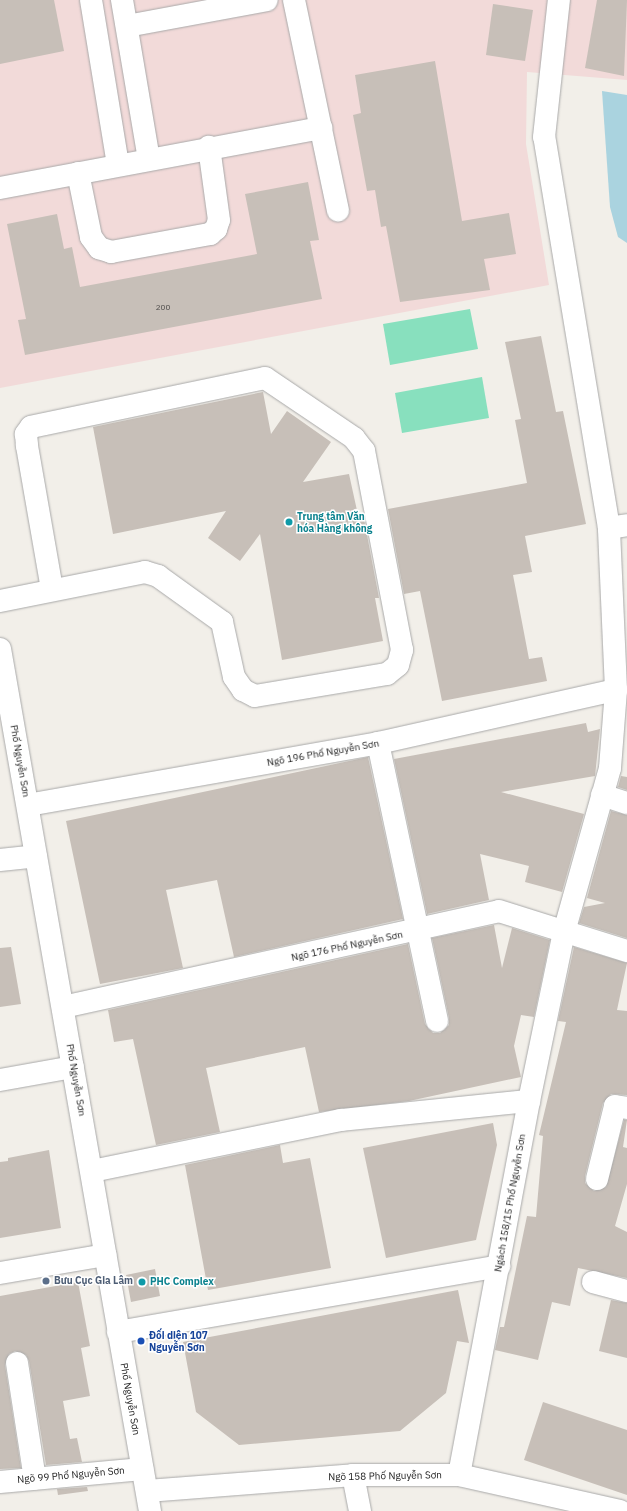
<!DOCTYPE html>
<html>
<head>
<meta charset="utf-8">
<style>
  body { margin:0 }
  #map { position:relative; width:627px; height:1511px; overflow:hidden; background:#f2efe9; font-family:"IBM Plex Sans",sans-serif }
  div>[style] { position:absolute }
  .commercial>* { inset:0; background:#f2dad9 }
  .pitch>* { inset:0; background:#88e0be }
  .water>* { inset:0; background:#aad3df }
  .building>* { inset:0; background:#c7bfb8 }
  .roads { filter:drop-shadow(0 0 1px #a9a9a9) drop-shadow(0 0 1px #a9a9a9) }
  .minor>* { height:22px; margin:-11px; padding:0 11px; transform-origin:11px; border-radius:11px; background:#fff }
  .dots>* { width:11px; height:11px; translate:-50% -50%; box-sizing:border-box; border:2px solid #fff; border-radius:50% }
  span { translate:-50% -50%; white-space:nowrap; text-align:center; line-height:1.15; -webkit-text-stroke:3px #fff; paint-order:stroke }
  .number-label { font-size:8px; color:#4b4948 }
  .number-label span { -webkit-text-stroke-width:0 }
  .culture-label { font-size:10px; color:#0d838f; font-weight:700 }
  .left { translate:0 -50%; text-align:left }
  .street-label { font-size:10px; color:#222 }
  .service-label { font-size:10px; color:#4e5e75; font-weight:700 }
  .transit-label { font-size:10px; color:#164399; font-weight:700 }
</style>
</head>
<body>
<div id="map">
  <div class="commercial">
    <div style="clip-path:polygon(0 0,627px 0,627px 80px,527px 72px,526px 144px,549px 285px,0 388px)"></div>
  </div>
  <div class="pitch">
    <div style="clip-path:polygon(470px 309px,478px 349px,390px 365px,383px 324px)"></div>
    <div style="clip-path:polygon(482px 377px,489px 418px,402px 433px,395px 393px)"></div>
  </div>
  <div class="water">
    <div style="clip-path:polygon(602px 91px,627px 95px,627px 243px,618px 237px,610px 207px)"></div>
  </div>
  <div class="building">
    <div style="clip-path:polygon(0 0,54px 0,64px 51px,0 64px)"></div>
    <div style="clip-path:polygon(597px 0,627px 0,624px 76px,585px 68px)"></div>
    <div style="clip-path:polygon(493px 4px,533px 10px,525px 61px,486px 55px)"></div>
    <div style="clip-path:polygon(435px 61px,462px 221px,509px 213px,516px 254px,484px 259px,490px 290px,400px 302px,386px 226px,381px 227px,375px 190px,367px 191px,353px 115px,361px 113px,355px 75px)"></div>
    <div style="clip-path:polygon(308px 182px,319px 240px,310px 241px,322px 299px,25px 355px,18px 320px,26px 319px,7px 224px,57px 214px,64px 249px,72px 247px,80px 287px,257px 254px,245px 194px)"></div>
    <div style="clip-path:polygon(541px 336px,556px 412px,563px 411px,586px 524px,525px 536px,532px 572px,513px 575px,529px 659px,542px 657px,547px 681px,442px 701px,420px 591px,404px 594px,388px 509px,527px 483px,515px 420px,521px 419px,505px 342px)"></div>
    <div style="clip-path:polygon(263px 392px,271px 434px,287px 411px,331px 442px,303px 482px,349px 474px,358px 515px,363px 514px,379px 598px,375px 598px,383px 641px,282px 660px,260px 534px,240px 561px,208px 538px,226px 511px,113px 534px,93px 427px)"></div>
    <div style="clip-path:polygon(586px 723px,588px 732px,600px 729px,595px 776px,501px 792px,584px 814px,562px 892px,525px 882px,529px 866px,480px 854px,489px 900px,427px 914px,394px 759px)"></div>
    <div style="clip-path:polygon(368px 757px,403px 919px,234px 957px,217px 880px,166px 890px,183px 968px,100px 984px,66px 821px)"></div>
    <div style="clip-path:polygon(621px 776px,627px 777px,627px 790px,618px 787px)"></div>
    <div style="clip-path:polygon(611px 811px,627px 815px,627px 938px,579px 923px,584px 907px,605px 903px,587px 898px)"></div>
    <div style="clip-path:polygon(494px 925px,502px 968px,512px 928px,550px 940px,534px 1017px,521px 1015px,514px 1046px,521px 1077px,409px 1101px,319px 1112px,305px 1047px,206px 1068px,220px 1132px,156px 1145px,133px 1039px,114px 1042px,108px 1010px,408px 944px,425px 1024px,433px 1033px,440px 1033px,449px 1025px,449px 1018px,432px 938px)"></div>
    <div style="clip-path:polygon(11px 947px,21px 1004px,0 1007px,0 948px)"></div>
    <div style="clip-path:polygon(574px 947px,627px 963px,617px 1010px,627px 1011px,627px 1095px,611px 1094px,603px 1103px,585px 1176px,585px 1183px,594px 1191px,606px 1187px,624px 1120px,627px 1120px,623px 1147px,627px 1148px,627px 1184px,615px 1226px,627px 1232px,627px 1278px,578px 1268px,570px 1306px,552px 1302px,538px 1360px,495px 1350px,500px 1327px,504px 1327px,527px 1216px,536px 1217px,543px 1136px,539px 1135px,566px 1022px,558px 1021px)"></div>
    <div style="clip-path:polygon(493px 1123px,497px 1145px,476px 1240px,386px 1258px,363px 1148px)"></div>
    <div style="clip-path:polygon(280px 1145px,283px 1163px,310px 1158px,331px 1268px,208px 1290px,185px 1165px)"></div>
    <div style="clip-path:polygon(49px 1150px,61px 1228px,0 1238px,0 1162px,8px 1161px,8px 1158px)"></div>
    <div style="clip-path:polygon(155px 1269px,160px 1296px,131px 1302px,126px 1275px)"></div>
    <div style="clip-path:polygon(78px 1282px,90px 1346px,81px 1348px,90px 1396px,63px 1401px,70px 1439px,77px 1438px,82px 1462px,46px 1465px,29px 1361px,26px 1355px,15px 1351px,9px 1354px,5px 1365px,21px 1468px,0 1469px,0 1296px)"></div>
    <div style="clip-path:polygon(458px 1290px,469px 1343px,457px 1341px,446px 1393px,400px 1431px,239px 1445px,196px 1412px,183px 1342px)"></div>
    <div style="clip-path:polygon(611px 1300px,627px 1303px,627px 1358px,599px 1351px)"></div>
    <div style="clip-path:polygon(543px 1402px,627px 1430px,627px 1495px,524px 1460px)"></div>
    <div style="clip-path:polygon(87px 1487px,88px 1491px,58px 1495px,57px 1489px)"></div>
  </div>
  <div class="roads">
    <div class="minor">
      <div style="left:91px;top:0;width:167px;rotate:80.7deg"></div>
      <div style="left:122px;top:0;width:161px;rotate:80.4deg"></div>
      <div style="left:294px;top:0;width:215px;rotate:78.2deg"></div>
      <div style="left:127px;top:26px;width:142px;rotate:-10.5deg"></div>
      <div style="left:78px;top:173px;width:65px;rotate:78.5deg"></div>
      <div style="left:91px;top:237px;width:14px;rotate:54deg"></div>
      <div style="left:99px;top:248px;width:13px;rotate:18deg"></div>
      <div style="left:111px;top:252px;width:101px;rotate:-10.3deg"></div>
      <div style="left:210px;top:234px;width:8px;rotate:-40deg"></div>
      <div style="left:216px;top:229px;width:9px;rotate:-72deg"></div>
      <div style="left:219px;top:220px;width:74px;rotate:-97.8deg"></div>
      <div style="left:0;top:188px;width:327px;rotate:-10.6deg"></div>
      <div style="left:609px;top:528px;width:18px;rotate:-9deg"></div>
      <div style="left:0;top:601px;width:148px;rotate:-11.3deg"></div>
      <div style="left:145px;top:572px;width:14px;rotate:17deg"></div>
      <div style="left:158px;top:576px;width:79px;rotate:35.7deg"></div>
      <div style="left:222px;top:622px;width:56px;rotate:77.7deg"></div>
      <div style="left:234px;top:677px;width:16px;rotate:55deg"></div>
      <div style="left:243px;top:690px;width:13px;rotate:27deg"></div>
      <div style="left:255px;top:696px;width:134px;rotate:-9.5deg"></div>
      <div style="left:387px;top:674px;width:14px;rotate:-39deg"></div>
      <div style="left:398px;top:665px;width:16px;rotate:-75deg"></div>
      <div style="left:402px;top:650px;width:203px;rotate:-100.8deg"></div>
      <div style="left:364px;top:451px;width:16px;rotate:-128deg"></div>
      <div style="left:354px;top:438px;width:107px;rotate:-146deg"></div>
      <div style="left:265px;top:378px;width:239px;rotate:168.2deg"></div>
      <div style="left:31px;top:427px;width:9px;rotate:126deg"></div>
      <div style="left:26px;top:434px;width:12px;rotate:85deg"></div>
      <div style="left:27px;top:446px;width:145px;rotate:80.1deg"></div>
      <div style="left:0;top:649px;width:875px;rotate:80.13deg"></div>
      <div style="left:378px;top:743px;width:284px;rotate:78deg"></div>
      <div style="left:602px;top:795px;width:26px;rotate:18deg"></div>
      <div style="left:28px;top:805px;width:355px;rotate:-10deg"></div>
      <div style="left:378px;top:743px;width:244px;rotate:-12.6deg"></div>
      <div style="left:0;top:860px;width:36px;rotate:-6deg"></div>
      <div style="left:63px;top:1007px;width:446px;rotate:-12.4deg"></div>
      <div style="left:499px;top:911px;width:134px;rotate:17.4deg"></div>
      <div style="left:0;top:1080px;width:74px;rotate:-10.1deg"></div>
      <div style="left:92px;top:1171px;width:254px;rotate:-11.6deg"></div>
      <div style="left:341px;top:1120px;width:189px;rotate:-5.8deg"></div>
      <div style="left:597px;top:1179px;width:75px;rotate:-76.1deg"></div>
      <div style="left:615px;top:1106px;width:12px;rotate:9deg"></div>
      <div style="left:0;top:1273px;width:107px;rotate:-9.7deg"></div>
      <div style="left:593px;top:1282px;width:35px;rotate:15deg"></div>
      <div style="left:118px;top:1332px;width:387px;rotate:-9.8deg"></div>
      <div style="left:17px;top:1363px;width:117px;rotate:81.2deg"></div>
      <div style="left:353px;top:1475px;width:37px;rotate:79deg"></div>
      <div style="left:459px;top:1475px;width:380px;rotate:-79.4deg"></div>
      <div style="left:529px;top:1101px;width:173px;rotate:-78.3deg"></div>
      <div style="left:564px;top:932px;width:170px;rotate:-74.3deg"></div>
      <div style="left:610px;top:768px;width:78px;rotate:-85.6deg"></div>
      <div style="left:616px;top:690px;width:162px;rotate:-92.5deg"></div>
      <div style="left:609px;top:528px;width:396px;rotate:-99.4deg"></div>
      <div style="left:544px;top:137px;width:138px;rotate:-83.8deg"></div>
      <div style="left:0;top:1482px;width:143px;rotate:-5.2deg"></div>
      <div style="left:147px;top:1491px;width:207px;rotate:-4.4deg"></div>
      <div style="left:353px;top:1475px;width:106px"></div>
      <div style="left:459px;top:1475px;width:165px;rotate:12.6deg"></div>
    </div>
  </div>
  <div class="dots">
    <div style="left:289px;top:522px;background:#0f9aa8"></div>
    <div style="left:46px;top:1281px;background:#5c6f8a"></div>
    <div style="left:142px;top:1282px;background:#0f9aa8"></div>
    <div style="left:141px;top:1341px;background:#1a4fb4"></div>
  </div>
  <div class="number-label">
    <span style="left:163px;top:308px">200</span>
  </div>
  <div class="culture-label">
    <span class="left" style="left:297px;top:522px">Trung tâm Văn<br>hóa Hàng không</span>
    <span class="left" style="left:150px;top:1282px">PHC Complex</span>
  </div>
  <div class="street-label">
    <span style="left:323px;top:753px;rotate:-10deg">Ngõ 196 Phố Nguyễn Sơn</span>
    <span style="left:20px;top:761px;rotate:80deg">Phố Nguyễn Sơn</span>
    <span style="left:347px;top:946px;rotate:-12deg">Ngõ 176 Phố Nguyễn Sơn</span>
    <span style="left:76px;top:1080px;rotate:80deg">Phố Nguyễn Sơn</span>
    <span style="left:510px;top:1203px;rotate:-80deg">Ngách 158/15 Phố Nguyễn Sơn</span>
    <span style="left:130px;top:1399px;rotate:80deg">Phố Nguyễn Sơn</span>
    <span style="left:71px;top:1475px;rotate:-5deg">Ngõ 99 Phố Nguyễn Sơn</span>
    <span style="left:385px;top:1476px;rotate:-1deg">Ngõ 158 Phố Nguyễn Sơn</span>
  </div>
  <div class="service-label">
    <span class="left" style="left:54px;top:1281px">Bưu Cục Gia Lâm</span>
  </div>
  <div class="transit-label">
    <span class="left" style="left:149px;top:1341px">Đối diện 107<br>Nguyễn Sơn</span>
  </div>
</div>
</body>
</html>
